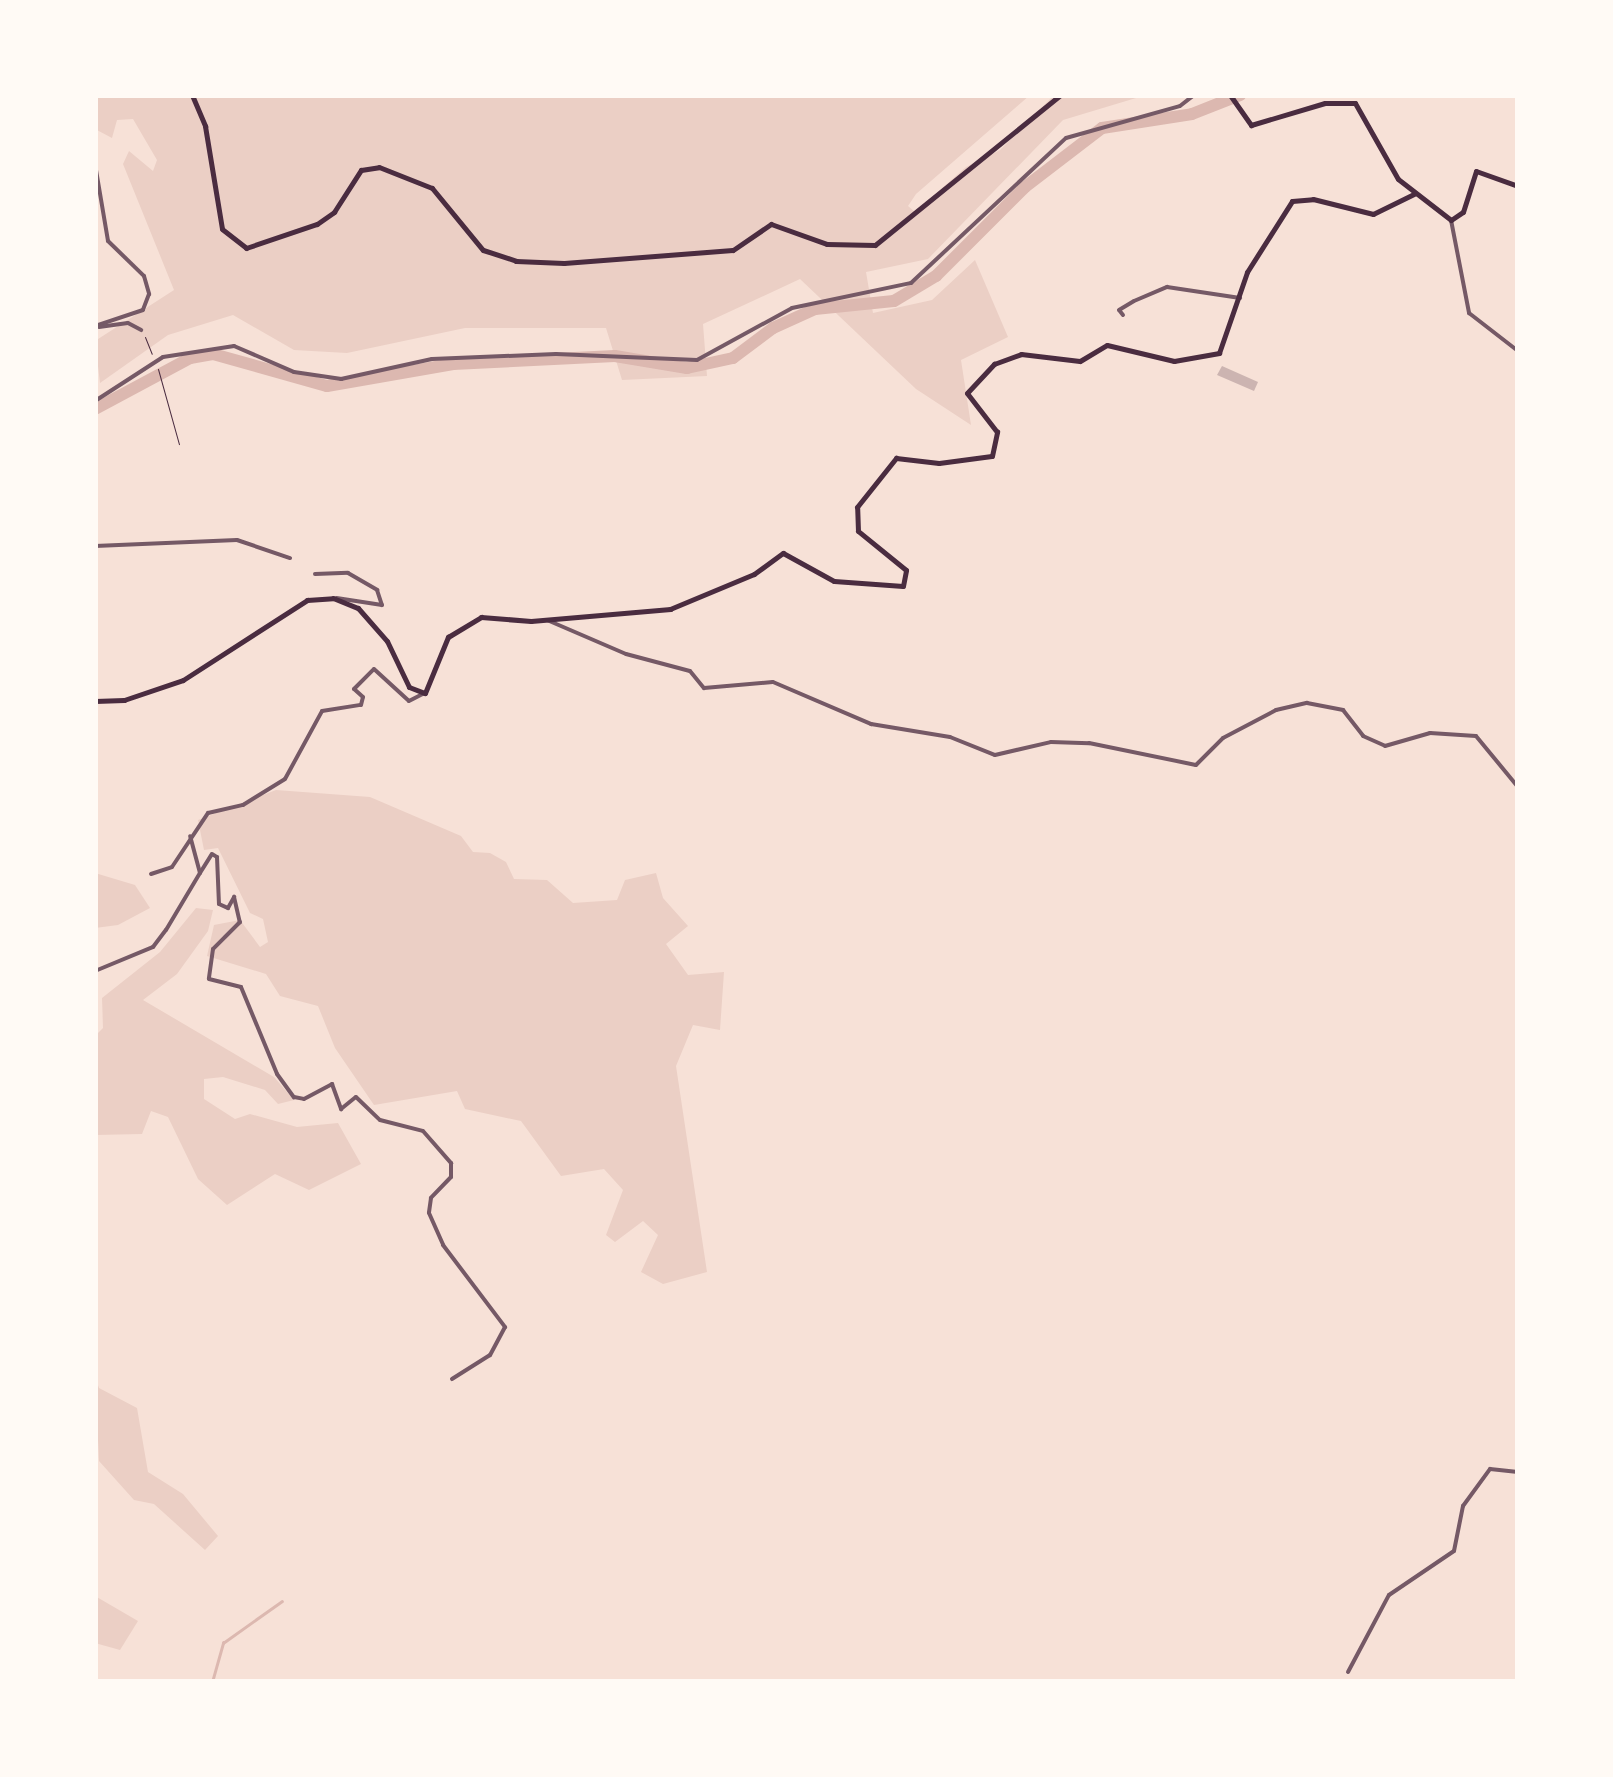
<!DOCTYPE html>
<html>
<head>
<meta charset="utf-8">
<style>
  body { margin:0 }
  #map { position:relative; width:1613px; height:1777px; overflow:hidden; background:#f7e1d7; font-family:"Space Grotesk",sans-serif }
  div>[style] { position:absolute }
  .green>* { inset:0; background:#ebcfc5 }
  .stream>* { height:2.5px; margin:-1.25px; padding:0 1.25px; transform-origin:1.25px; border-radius:1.25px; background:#dcb8b0 }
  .river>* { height:12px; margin:-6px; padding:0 6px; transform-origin:6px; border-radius:6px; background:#dcb8b0 }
  .building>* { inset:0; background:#ccb4b1 }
  .path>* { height:1px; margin:-0.5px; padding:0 0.5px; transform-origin:0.5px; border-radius:0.5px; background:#4a2c40 }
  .minor>* { height:4px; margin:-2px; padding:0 2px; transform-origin:2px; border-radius:2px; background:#755966 }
  .tertiary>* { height:4px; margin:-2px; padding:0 2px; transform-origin:2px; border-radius:2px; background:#755966 }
  .secondary>* { height:5px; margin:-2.5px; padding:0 2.5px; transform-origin:2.5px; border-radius:2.5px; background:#4a2c40 }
  .primary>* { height:5px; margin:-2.5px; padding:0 2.5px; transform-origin:2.5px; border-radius:2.5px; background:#4a2c40 }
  span { translate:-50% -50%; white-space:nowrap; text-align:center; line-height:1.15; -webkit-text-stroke:10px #fffaf5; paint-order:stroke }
  .frame { position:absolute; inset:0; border:98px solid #fffaf5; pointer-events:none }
</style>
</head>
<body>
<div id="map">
  <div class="green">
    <div style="clip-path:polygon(95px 95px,1030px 95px,916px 194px,908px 206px,915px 212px,966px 167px,1000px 150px,1054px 95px,1146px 95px,1063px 120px,928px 259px,866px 272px,873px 313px,932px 300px,975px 260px,1008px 337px,961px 360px,971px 425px,916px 389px,800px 279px,703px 324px,707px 376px,622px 380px,606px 328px,465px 328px,347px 353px,294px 350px,233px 315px,168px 335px,100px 383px,95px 341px,174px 290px,123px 164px,129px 151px,153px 171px,157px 160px,133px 119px,117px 120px,112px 138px,95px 129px)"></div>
    <div style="clip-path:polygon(276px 790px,370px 797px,461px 836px,473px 852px,490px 853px,506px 862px,514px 879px,547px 880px,573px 903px,617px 900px,625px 880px,656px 873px,663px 898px,688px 926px,666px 944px,688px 975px,724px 972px,720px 1030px,693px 1025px,676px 1066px,707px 1272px,663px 1284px,641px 1272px,658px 1235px,643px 1221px,615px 1242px,606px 1235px,623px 1190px,604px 1169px,561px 1176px,521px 1121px,465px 1109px,457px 1091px,374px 1105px,335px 1048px,318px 1006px,280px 996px,266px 974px,207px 956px,214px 925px,240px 920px,260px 947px,268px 942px,263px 919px,250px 913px,218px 848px,204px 850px,198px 820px)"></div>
    <div style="clip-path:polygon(95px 873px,135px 885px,150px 908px,118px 925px,95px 928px)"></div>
    <div style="clip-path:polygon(196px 908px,213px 910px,208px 931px,177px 974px,143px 1000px,274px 1077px,294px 1100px,278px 1104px,265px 1090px,223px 1077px,204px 1079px,204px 1099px,235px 1119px,250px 1114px,297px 1127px,338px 1123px,361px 1164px,309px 1190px,275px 1174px,227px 1205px,198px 1179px,168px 1117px,151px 1111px,142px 1134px,95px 1135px,95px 1036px,103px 1028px,102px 998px,160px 952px)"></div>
    <div style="clip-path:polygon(95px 1377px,99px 1388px,137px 1408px,148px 1472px,183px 1494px,218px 1536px,205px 1550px,154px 1504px,134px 1500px,99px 1461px)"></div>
    <div style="clip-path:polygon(95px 1596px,138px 1621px,120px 1650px,95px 1643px)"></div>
  </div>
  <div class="stream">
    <div style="left:212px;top:1682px;width:41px;rotate:-74.2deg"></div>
    <div style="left:223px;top:1643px;width:72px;rotate:-35.4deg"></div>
  </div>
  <div class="river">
    <div style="left:95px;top:409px;width:108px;rotate:-28.2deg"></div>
    <div style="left:190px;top:358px;width:23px;rotate:-10deg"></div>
    <div style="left:213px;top:354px;width:118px;rotate:15.7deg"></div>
    <div style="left:327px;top:386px;width:128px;rotate:-9.9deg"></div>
    <div style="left:453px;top:364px;width:162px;rotate:-2.8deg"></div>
    <div style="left:615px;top:356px;width:73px;rotate:9.5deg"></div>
    <div style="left:687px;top:368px;width:47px;rotate:-12.3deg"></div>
    <div style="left:733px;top:358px;width:50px;rotate:-36.9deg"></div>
    <div style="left:773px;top:328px;width:46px;rotate:-24.3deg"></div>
    <div style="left:815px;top:309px;width:79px;rotate:-5.8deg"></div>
    <div style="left:894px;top:301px;width:49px;rotate:-30.8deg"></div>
    <div style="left:936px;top:276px;width:126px;rotate:-45deg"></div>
    <div style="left:1025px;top:187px;width:97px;rotate:-37.5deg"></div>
    <div style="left:1102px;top:128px;width:91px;rotate:-8.8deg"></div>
    <div style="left:1192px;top:114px;width:52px;rotate:-21.6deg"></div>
  </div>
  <div class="building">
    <div style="clip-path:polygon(1222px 366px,1258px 382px,1254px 391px,1217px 375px)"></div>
  </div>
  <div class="path">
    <div style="left:145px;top:337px;width:18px;rotate:68deg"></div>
    <div style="left:158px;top:369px;width:78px;rotate:74.4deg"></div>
  </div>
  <div class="minor">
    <div style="left:95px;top:164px;width:78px;rotate:80.4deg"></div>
    <div style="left:108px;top:241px;width:50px;rotate:44.2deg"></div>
    <div style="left:144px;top:276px;width:19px;rotate:74deg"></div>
    <div style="left:149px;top:294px;width:17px;rotate:111deg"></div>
    <div style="left:143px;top:310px;width:51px;rotate:161.6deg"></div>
    <div style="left:1123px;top:315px;width:6px;rotate:-129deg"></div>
    <div style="left:1119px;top:310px;width:17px;rotate:-31deg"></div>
    <div style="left:1134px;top:301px;width:36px;rotate:-23deg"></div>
    <div style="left:1167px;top:287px;width:74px;rotate:8.6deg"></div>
    <div style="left:99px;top:327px;width:29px;rotate:-8deg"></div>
    <div style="left:128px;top:323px;width:15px;rotate:28deg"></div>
    <div style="left:95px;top:401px;width:81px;rotate:-32.9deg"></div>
    <div style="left:163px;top:357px;width:72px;rotate:-8.8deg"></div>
    <div style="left:234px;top:346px;width:65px;rotate:23.4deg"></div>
    <div style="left:294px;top:372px;width:48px;rotate:8.5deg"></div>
    <div style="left:341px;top:379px;width:93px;rotate:-12.4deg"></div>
    <div style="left:432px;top:359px;width:124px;rotate:-2.3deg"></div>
    <div style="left:556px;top:354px;width:141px;rotate:2.4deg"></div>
    <div style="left:697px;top:360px;width:108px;rotate:-28.7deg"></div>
    <div style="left:792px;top:308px;width:122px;rotate:-11.9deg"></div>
    <div style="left:911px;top:283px;width:212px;rotate:-43.1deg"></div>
    <div style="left:1066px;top:138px;width:118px;rotate:-15.7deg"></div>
    <div style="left:1180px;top:106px;width:18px;rotate:-38deg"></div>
    <div style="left:95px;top:546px;width:142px;rotate:-2.4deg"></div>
    <div style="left:237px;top:540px;width:56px;rotate:18.8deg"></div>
    <div style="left:315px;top:574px;width:33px;rotate:-2deg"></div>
    <div style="left:348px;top:573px;width:34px;rotate:30deg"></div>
    <div style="left:377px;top:590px;width:16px;rotate:72deg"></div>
    <div style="left:382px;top:605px;width:46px;rotate:-171.2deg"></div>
    <div style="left:547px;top:620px;width:86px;rotate:23.3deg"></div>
    <div style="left:626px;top:654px;width:66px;rotate:14.9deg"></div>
    <div style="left:690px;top:671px;width:22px;rotate:51deg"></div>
    <div style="left:704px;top:688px;width:69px;rotate:-5deg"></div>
    <div style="left:773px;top:682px;width:107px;rotate:23.2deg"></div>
    <div style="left:871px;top:724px;width:80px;rotate:9.3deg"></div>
    <div style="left:950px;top:737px;width:48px;rotate:21.8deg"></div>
    <div style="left:995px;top:755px;width:57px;rotate:-13.1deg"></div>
    <div style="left:1051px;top:742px;width:38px;rotate:2deg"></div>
    <div style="left:1089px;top:743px;width:109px;rotate:11.6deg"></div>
    <div style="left:1196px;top:765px;width:38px;rotate:-45deg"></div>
    <div style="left:1223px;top:738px;width:60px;rotate:-27.8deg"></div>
    <div style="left:1276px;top:710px;width:32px;rotate:-13deg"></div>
    <div style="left:1307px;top:703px;width:37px;rotate:11deg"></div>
    <div style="left:1343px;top:710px;width:33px;rotate:52deg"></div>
    <div style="left:1363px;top:736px;width:24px;rotate:24deg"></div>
    <div style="left:1385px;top:746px;width:47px;rotate:-16.1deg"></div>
    <div style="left:1430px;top:733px;width:46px;rotate:3.7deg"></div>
    <div style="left:1476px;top:736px;width:66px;rotate:50.5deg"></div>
    <div style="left:200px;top:873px;width:22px;rotate:-58deg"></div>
    <div style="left:212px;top:854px;width:6px;rotate:31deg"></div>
    <div style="left:217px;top:857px;width:47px;rotate:87.6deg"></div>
    <div style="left:219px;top:904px;width:10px;rotate:24deg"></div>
    <div style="left:228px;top:908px;width:13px;rotate:-61deg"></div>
    <div style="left:234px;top:897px;width:26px;rotate:77deg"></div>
    <div style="left:240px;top:922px;width:38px;rotate:135deg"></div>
    <div style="left:213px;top:949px;width:30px;rotate:98deg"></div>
    <div style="left:209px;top:979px;width:33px;rotate:14deg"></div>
    <div style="left:241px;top:987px;width:94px;rotate:67.5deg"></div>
    <div style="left:277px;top:1074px;width:29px;rotate:54deg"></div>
    <div style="left:294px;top:1097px;width:10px;rotate:11deg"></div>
    <div style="left:304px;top:1099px;width:32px;rotate:-28deg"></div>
    <div style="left:332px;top:1084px;width:27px;rotate:70deg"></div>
    <div style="left:341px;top:1109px;width:19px;rotate:-39deg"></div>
    <div style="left:356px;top:1097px;width:33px;rotate:44deg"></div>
    <div style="left:380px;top:1120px;width:44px;rotate:14.3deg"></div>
    <div style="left:423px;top:1131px;width:43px;rotate:48.8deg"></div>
    <div style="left:451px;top:1163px;width:14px;rotate:90deg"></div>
    <div style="left:451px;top:1177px;width:29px;rotate:134deg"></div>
    <div style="left:431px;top:1198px;width:15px;rotate:98deg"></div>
    <div style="left:429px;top:1213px;width:35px;rotate:66deg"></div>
    <div style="left:443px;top:1245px;width:103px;rotate:52.9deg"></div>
    <div style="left:505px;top:1327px;width:32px;rotate:118deg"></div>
    <div style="left:490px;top:1355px;width:45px;rotate:147.7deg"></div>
    <div style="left:151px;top:874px;width:22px;rotate:-18deg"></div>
    <div style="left:172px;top:867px;width:65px;rotate:-56.3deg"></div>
    <div style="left:208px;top:813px;width:36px;rotate:-13deg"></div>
    <div style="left:243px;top:805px;width:49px;rotate:-31.8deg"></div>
    <div style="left:285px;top:779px;width:77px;rotate:-61.4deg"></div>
    <div style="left:322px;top:711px;width:39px;rotate:-9deg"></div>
    <div style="left:361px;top:705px;width:8px;rotate:-76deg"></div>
    <div style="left:363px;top:697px;width:12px;rotate:-138deg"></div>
    <div style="left:354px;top:689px;width:28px;rotate:-45deg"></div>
    <div style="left:374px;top:669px;width:47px;rotate:42.4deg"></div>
    <div style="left:409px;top:701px;width:18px;rotate:-27deg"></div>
    <div style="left:95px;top:971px;width:63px;rotate:-22.5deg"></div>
    <div style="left:153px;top:947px;width:21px;rotate:-53deg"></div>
    <div style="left:166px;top:930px;width:66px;rotate:-59.2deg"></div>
    <div style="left:200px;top:873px;width:38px;rotate:-105deg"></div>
    <div style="left:1348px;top:1672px;width:87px;rotate:-62deg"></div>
    <div style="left:1389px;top:1595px;width:78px;rotate:-34.1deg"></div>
    <div style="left:1454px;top:1551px;width:46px;rotate:-78.7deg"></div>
    <div style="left:1463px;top:1506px;width:46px;rotate:-53.9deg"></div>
    <div style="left:1490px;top:1469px;width:28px;rotate:6deg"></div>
  </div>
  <div class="tertiary">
    <div style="left:1451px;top:220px;width:95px;rotate:79deg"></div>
    <div style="left:1469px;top:313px;width:62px;rotate:37.8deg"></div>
  </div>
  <div class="secondary">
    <div style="left:95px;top:701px;width:29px;rotate:-2deg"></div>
    <div style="left:124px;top:700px;width:62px;rotate:-18.7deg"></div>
    <div style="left:183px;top:680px;width:148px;rotate:-32.8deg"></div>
    <div style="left:307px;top:600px;width:26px;rotate:-4deg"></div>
    <div style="left:333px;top:598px;width:27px;rotate:22deg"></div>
    <div style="left:358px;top:608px;width:44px;rotate:48.7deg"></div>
    <div style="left:387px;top:641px;width:51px;rotate:64.4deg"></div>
    <div style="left:409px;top:687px;width:17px;rotate:21deg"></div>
    <div style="left:425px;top:693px;width:61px;rotate:-67.7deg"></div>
    <div style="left:448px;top:637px;width:39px;rotate:-31deg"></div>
    <div style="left:481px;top:617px;width:50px;rotate:4.6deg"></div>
    <div style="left:531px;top:621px;width:140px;rotate:-4.9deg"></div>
    <div style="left:670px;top:609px;width:91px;rotate:-22.6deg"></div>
    <div style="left:754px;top:574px;width:36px;rotate:-36deg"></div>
    <div style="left:783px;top:553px;width:58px;rotate:28.8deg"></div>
    <div style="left:834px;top:581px;width:69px;rotate:4.1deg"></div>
    <div style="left:903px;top:586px;width:16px;rotate:-79deg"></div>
    <div style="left:906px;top:570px;width:62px;rotate:-140.9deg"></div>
    <div style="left:858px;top:531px;width:24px;rotate:-92deg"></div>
    <div style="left:857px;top:507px;width:63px;rotate:-51.5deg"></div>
    <div style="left:896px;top:458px;width:43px;rotate:6.6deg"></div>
    <div style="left:939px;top:463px;width:53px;rotate:-7.5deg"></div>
    <div style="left:992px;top:456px;width:25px;rotate:-78deg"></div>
    <div style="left:997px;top:432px;width:49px;rotate:-127.6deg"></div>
    <div style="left:967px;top:393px;width:40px;rotate:-47deg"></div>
    <div style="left:994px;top:364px;width:29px;rotate:-20deg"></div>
    <div style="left:1021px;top:354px;width:59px;rotate:6.8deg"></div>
    <div style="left:1080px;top:361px;width:31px;rotate:-31deg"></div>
    <div style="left:1107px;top:345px;width:69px;rotate:13.4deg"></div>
    <div style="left:1174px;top:361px;width:46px;rotate:-10.1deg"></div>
    <div style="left:1219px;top:353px;width:86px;rotate:-70.9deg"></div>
    <div style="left:1247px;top:272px;width:84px;rotate:-57.6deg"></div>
    <div style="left:1292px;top:201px;width:21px;rotate:-5deg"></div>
    <div style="left:1313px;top:199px;width:62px;rotate:14deg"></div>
    <div style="left:1373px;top:214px;width:46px;rotate:-26deg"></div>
  </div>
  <div class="primary">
    <div style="left:192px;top:95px;width:34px;rotate:67deg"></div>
    <div style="left:205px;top:126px;width:104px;rotate:80.6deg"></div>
    <div style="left:222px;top:229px;width:31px;rotate:38deg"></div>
    <div style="left:246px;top:248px;width:75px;rotate:-18.7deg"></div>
    <div style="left:317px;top:224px;width:21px;rotate:-35deg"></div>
    <div style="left:334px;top:212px;width:50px;rotate:-57.3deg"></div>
    <div style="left:361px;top:170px;width:18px;rotate:-9deg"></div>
    <div style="left:379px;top:167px;width:57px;rotate:21.6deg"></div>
    <div style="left:432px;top:188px;width:80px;rotate:50.6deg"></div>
    <div style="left:483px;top:250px;width:35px;rotate:18deg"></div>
    <div style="left:516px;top:261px;width:48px;rotate:2.4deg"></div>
    <div style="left:564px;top:263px;width:169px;rotate:-4.4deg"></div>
    <div style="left:733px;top:250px;width:46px;rotate:-34.4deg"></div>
    <div style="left:771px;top:224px;width:59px;rotate:19.7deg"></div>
    <div style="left:827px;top:244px;width:48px;rotate:1.2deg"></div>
    <div style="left:875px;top:245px;width:238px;rotate:-39deg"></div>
    <div style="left:1230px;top:95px;width:37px;rotate:55deg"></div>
    <div style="left:1251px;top:125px;width:77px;rotate:-16.6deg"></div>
    <div style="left:1325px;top:103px;width:30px"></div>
    <div style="left:1355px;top:103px;width:87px;rotate:60.5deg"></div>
    <div style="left:1398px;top:179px;width:67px;rotate:37.7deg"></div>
    <div style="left:1451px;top:220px;width:14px;rotate:-34deg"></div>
    <div style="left:1463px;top:212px;width:43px;rotate:-72.4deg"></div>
    <div style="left:1476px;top:171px;width:45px;rotate:19.7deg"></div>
  </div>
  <div class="frame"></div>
</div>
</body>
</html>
